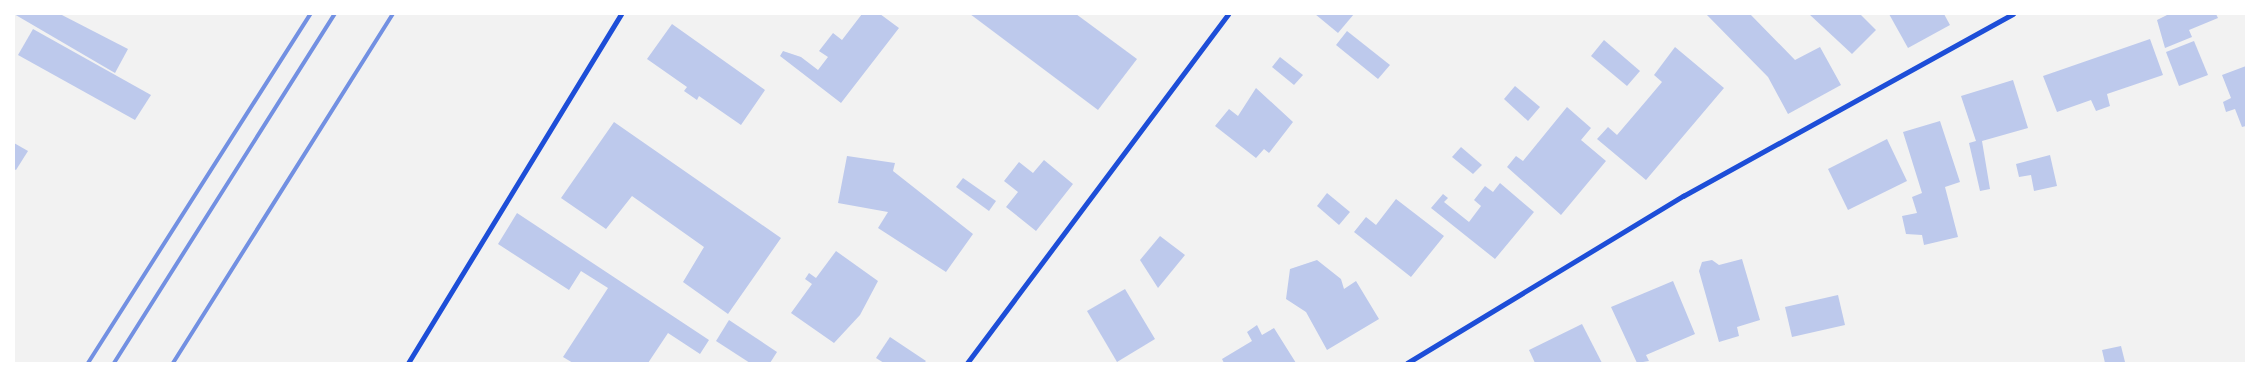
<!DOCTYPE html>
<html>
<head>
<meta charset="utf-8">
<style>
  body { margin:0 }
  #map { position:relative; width:2260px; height:377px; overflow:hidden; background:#f2f2f2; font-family:Bitter,serif }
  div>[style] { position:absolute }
  .building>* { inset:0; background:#bdc9ec }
  .minor>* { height:5px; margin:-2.5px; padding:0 2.5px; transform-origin:2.5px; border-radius:2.5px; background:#1d4ed8 }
  .rail>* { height:4px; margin:-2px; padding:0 2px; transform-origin:2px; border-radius:2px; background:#7290e2 }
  span { translate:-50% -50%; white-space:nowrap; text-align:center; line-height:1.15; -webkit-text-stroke:4px #fff; paint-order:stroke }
  .frame { position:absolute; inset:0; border:15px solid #fff; pointer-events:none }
</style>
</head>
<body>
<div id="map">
  <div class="building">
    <div style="clip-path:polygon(14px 14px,60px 14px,128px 49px,115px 73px)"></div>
    <div style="clip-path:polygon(862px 14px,880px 14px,899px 28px,841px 103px,780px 56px,783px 51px,801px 57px,818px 70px,828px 57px,819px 51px,833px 33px,842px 40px)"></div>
    <div style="clip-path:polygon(970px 14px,1076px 14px,1137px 59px,1098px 110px)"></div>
    <div style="clip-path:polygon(1315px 14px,1354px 14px,1338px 33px)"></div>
    <div style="clip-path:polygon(1706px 14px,1750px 14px,1795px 60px,1820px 47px,1841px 85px,1788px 114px,1768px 77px)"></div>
    <div style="clip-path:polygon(1809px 14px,1860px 14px,1876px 30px,1852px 54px)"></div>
    <div style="clip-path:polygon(1889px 14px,1944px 14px,1950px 25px,1908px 48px)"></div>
    <div style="clip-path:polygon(2169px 14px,2216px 14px,2218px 18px,2189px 30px,2192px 37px,2165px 48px,2157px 20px)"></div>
    <div style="clip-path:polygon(672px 24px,765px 90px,741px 125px,699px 96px,697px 100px,684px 91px,687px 87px,647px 59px)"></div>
    <div style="clip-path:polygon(33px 29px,151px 95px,135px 120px,18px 55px)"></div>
    <div style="clip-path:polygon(1347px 31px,1390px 65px,1378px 79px,1336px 45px)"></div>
    <div style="clip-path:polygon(2150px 39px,2163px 75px,2107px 94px,2110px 106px,2096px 111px,2091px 100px,2057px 112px,2043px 76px)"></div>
    <div style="clip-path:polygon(1604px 40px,1640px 71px,1627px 86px,1591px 56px)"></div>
    <div style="clip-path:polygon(2194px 41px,2208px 75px,2179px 86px,2166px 52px)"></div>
    <div style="clip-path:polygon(1675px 47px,1724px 88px,1646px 180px,1597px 139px,1608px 127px,1617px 135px,1646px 101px,1662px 82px,1654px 75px)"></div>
    <div style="clip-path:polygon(1280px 57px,1303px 75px,1294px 85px,1272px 67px)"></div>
    <div style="clip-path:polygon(2246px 66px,2246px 126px,2242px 127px,2235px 109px,2226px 112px,2223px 102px,2231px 98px,2222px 75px)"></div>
    <div style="clip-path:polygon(2013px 80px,2028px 128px,1982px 141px,1990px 189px,1980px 191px,1969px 143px,1976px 141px,1961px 96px)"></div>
    <div style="clip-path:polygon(1515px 86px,1540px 107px,1528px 121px,1504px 99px)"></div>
    <div style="clip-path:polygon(1256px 88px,1293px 122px,1269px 153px,1264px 149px,1256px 158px,1215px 126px,1229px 109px,1238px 116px)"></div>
    <div style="clip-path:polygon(1567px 107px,1591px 128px,1581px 140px,1606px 161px,1561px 215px,1507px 167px,1516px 156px,1523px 161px)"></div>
    <div style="clip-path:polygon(1940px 121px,1960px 182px,1945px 187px,1958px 237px,1924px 245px,1922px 235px,1906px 234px,1902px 216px,1917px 213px,1912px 197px,1922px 193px,1903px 132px)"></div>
    <div style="clip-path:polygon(614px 122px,781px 238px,728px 314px,683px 282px,704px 247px,632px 196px,606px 229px,561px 198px)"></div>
    <div style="clip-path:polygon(1887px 139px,1907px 181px,1848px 210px,1828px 169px)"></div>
    <div style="clip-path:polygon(14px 143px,28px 151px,16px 170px,14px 169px)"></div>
    <div style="clip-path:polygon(1461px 147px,1482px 165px,1473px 174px,1452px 157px)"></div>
    <div style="clip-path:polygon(2050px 155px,2057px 186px,2034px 191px,2031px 175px,2019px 177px,2016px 164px)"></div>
    <div style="clip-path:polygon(847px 156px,895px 163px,893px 171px,973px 234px,946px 272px,878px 228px,888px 212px,838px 203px)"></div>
    <div style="clip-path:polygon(1044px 160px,1073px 184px,1036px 231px,1006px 207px,1018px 192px,1004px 181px,1019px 162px,1033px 173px)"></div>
    <div style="clip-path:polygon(963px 178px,996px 201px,989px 211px,956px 187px)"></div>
    <div style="clip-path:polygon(1500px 183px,1534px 212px,1495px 259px,1431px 208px,1443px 194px,1448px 198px,1444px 202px,1469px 222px,1481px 206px,1474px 200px,1485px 186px,1493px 192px)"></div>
    <div style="clip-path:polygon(1327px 193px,1350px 212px,1339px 225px,1317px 206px)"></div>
    <div style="clip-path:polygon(1396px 199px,1444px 236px,1411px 277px,1354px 232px,1366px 217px,1376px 225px)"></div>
    <div style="clip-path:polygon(517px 213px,709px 340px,700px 354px,668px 333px,648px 363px,573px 363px,563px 357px,608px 288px,581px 271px,569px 290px,498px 244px)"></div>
    <div style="clip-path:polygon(1160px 236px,1185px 255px,1158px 288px,1140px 260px)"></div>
    <div style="clip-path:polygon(836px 251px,878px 281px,860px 315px,834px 343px,791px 313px,812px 284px,805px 279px,809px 273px,816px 278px)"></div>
    <div style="clip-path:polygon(1742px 259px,1760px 320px,1737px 327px,1739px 336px,1719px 342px,1699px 271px,1702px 262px,1712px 260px,1719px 265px)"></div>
    <div style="clip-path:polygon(1317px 260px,1341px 279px,1344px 289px,1356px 281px,1379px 319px,1327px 350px,1306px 312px,1286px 299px,1290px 269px)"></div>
    <div style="clip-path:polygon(1673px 281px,1695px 334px,1646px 355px,1649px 361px,1637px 363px,1611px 307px)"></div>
    <div style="clip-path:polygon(1125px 289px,1155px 339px,1117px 362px,1087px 311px)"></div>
    <div style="clip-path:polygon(1838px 295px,1845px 325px,1792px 337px,1785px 307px)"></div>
    <div style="clip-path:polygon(729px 320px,777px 352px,770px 363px,750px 363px,716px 341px)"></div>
    <div style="clip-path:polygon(1582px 324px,1602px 363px,1535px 363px,1529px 350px)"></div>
    <div style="clip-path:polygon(1257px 325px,1262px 335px,1274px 328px,1296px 363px,1224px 363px,1222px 359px,1252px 341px,1247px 332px)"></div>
    <div style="clip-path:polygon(890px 337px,926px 361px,924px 363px,884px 363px,876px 358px)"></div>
    <div style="clip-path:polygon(2121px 346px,2125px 362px,2105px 363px,2102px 350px)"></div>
  </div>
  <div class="minor">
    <div style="left:408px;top:363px;width:409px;rotate:-58.6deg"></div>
    <div style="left:967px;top:363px;width:436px;rotate:-53.2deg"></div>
    <div style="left:1407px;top:363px;width:323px;rotate:-31.2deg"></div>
    <div style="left:1683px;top:196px;width:377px;rotate:-28.9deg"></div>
  </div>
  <div class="rail">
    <div style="left:88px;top:363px;width:414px;rotate:-57.5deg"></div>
    <div style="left:114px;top:363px;width:413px;rotate:-57.7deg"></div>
    <div style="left:173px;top:363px;width:413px;rotate:-57.8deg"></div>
  </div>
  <div class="frame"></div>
</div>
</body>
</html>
